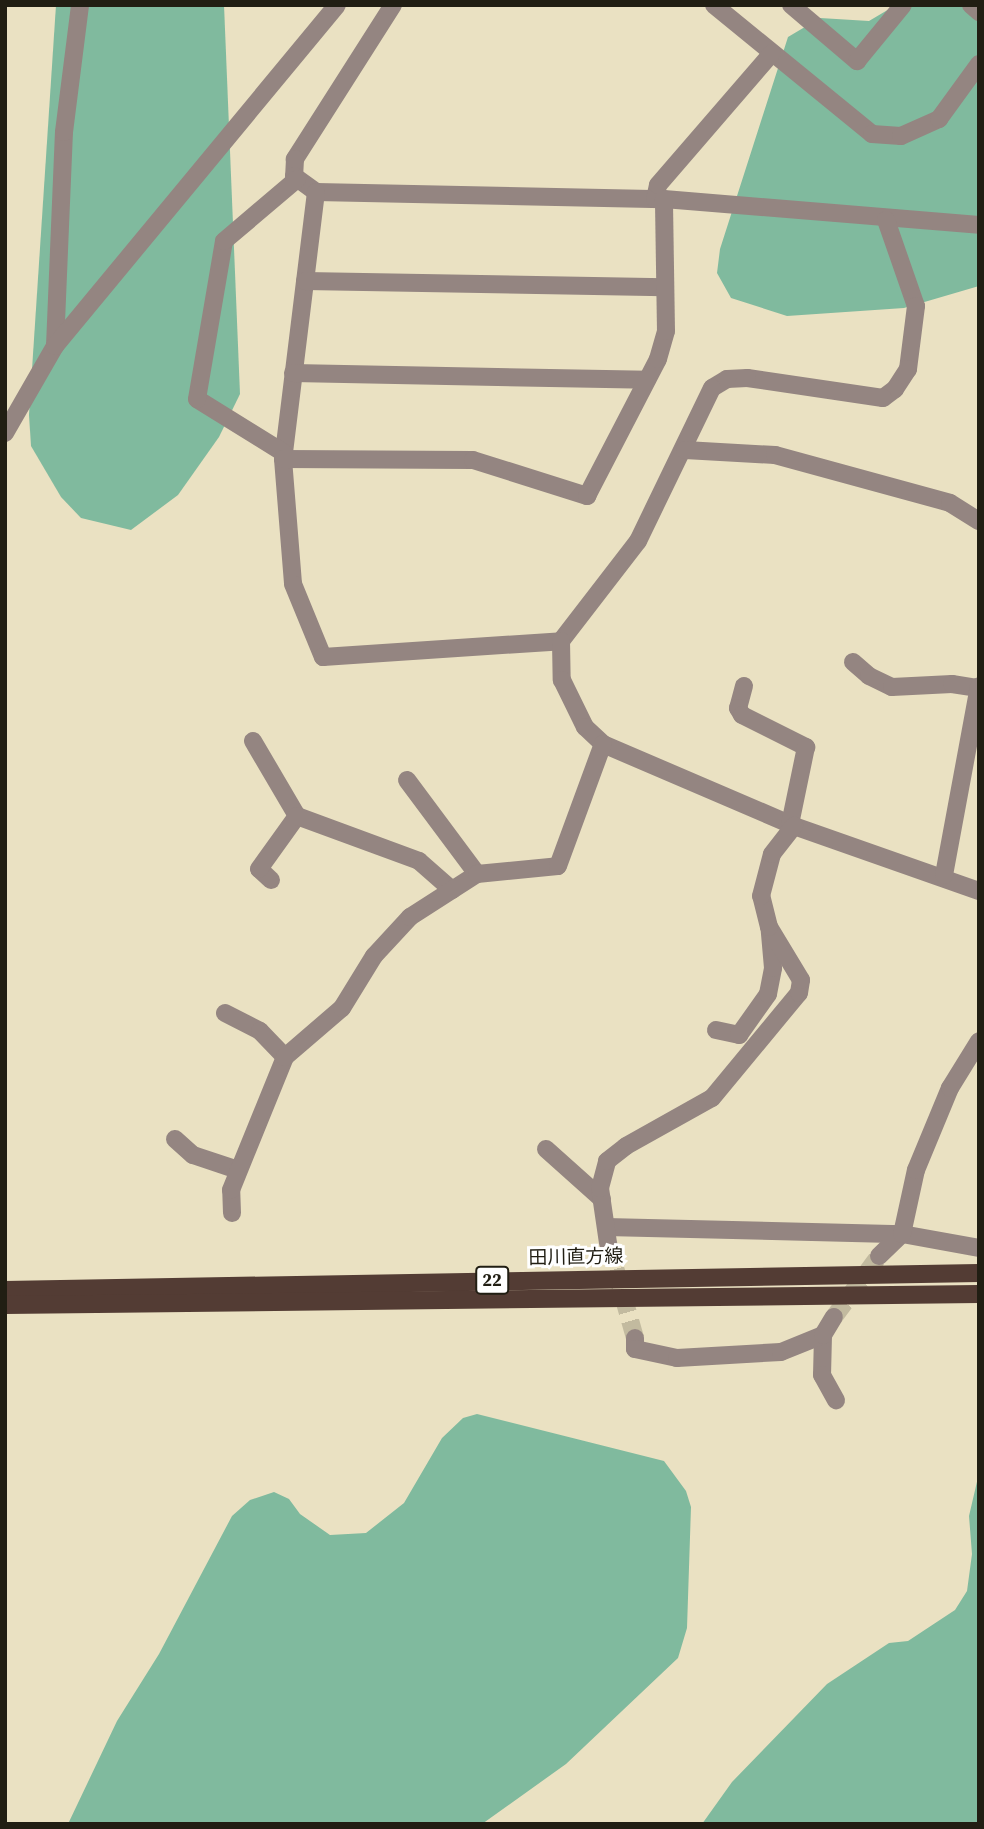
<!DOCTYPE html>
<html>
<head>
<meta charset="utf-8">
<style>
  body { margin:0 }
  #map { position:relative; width:984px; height:1829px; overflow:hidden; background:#eae1c2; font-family:"Source Serif 4","Noto Sans JP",serif }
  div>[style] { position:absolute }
  .forest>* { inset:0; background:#80ba9e }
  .minor-tunnel>* { height:18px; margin-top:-9px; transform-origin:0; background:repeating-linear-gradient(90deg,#c2ba9f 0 18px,transparent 0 27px) }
  .minor>* { height:18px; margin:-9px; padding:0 9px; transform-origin:9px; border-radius:9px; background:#948581 }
  .major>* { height:18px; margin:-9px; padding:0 9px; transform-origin:9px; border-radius:9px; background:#533c34 }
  span { translate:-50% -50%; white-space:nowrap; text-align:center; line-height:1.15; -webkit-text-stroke:6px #fff; paint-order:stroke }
  .shield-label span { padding:2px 5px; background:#fff; border:2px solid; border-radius:5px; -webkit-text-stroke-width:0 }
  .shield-label { font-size:18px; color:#211e13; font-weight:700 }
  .street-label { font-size:19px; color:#211e13 }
  .frame { position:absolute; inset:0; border:7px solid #211e13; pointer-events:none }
</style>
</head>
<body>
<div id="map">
  <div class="forest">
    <div style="clip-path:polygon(56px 5px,224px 5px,240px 394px,219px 437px,178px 495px,131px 530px,81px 518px,61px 497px,31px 446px,29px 415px)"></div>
    <div style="clip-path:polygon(896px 5px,979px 5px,979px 286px,904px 308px,787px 316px,731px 298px,717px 273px,720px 249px,788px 37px,820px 18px,869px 21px)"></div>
    <div style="clip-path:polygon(477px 1414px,664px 1461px,686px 1491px,691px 1507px,687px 1628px,678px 1658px,566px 1764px,482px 1824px,68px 1824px,117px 1721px,159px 1654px,232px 1516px,250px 1500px,274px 1492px,289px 1499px,300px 1514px,330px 1535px,366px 1533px,404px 1503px,442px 1438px,463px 1418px)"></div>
    <div style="clip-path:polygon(979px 1473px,979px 1824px,702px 1824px,732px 1782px,827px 1684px,889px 1643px,908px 1641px,955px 1610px,967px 1591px,972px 1554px,969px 1516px)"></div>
  </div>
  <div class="minor-tunnel">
    <div style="left:608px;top:1243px;width:99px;rotate:74.1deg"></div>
    <div style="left:834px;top:1317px;width:76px;rotate:-53.6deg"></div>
  </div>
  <div class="minor">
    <div style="left:393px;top:5px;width:183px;rotate:122.5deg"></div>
    <div style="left:295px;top:159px;width:17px;rotate:93deg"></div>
    <div style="left:294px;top:176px;width:27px;rotate:36deg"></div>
    <div style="left:316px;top:192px;width:348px;rotate:1.2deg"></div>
    <div style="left:664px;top:199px;width:316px;rotate:4.7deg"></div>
    <div style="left:714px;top:5px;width:204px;rotate:39.2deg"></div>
    <div style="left:872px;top:134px;width:29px;rotate:4deg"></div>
    <div style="left:901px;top:136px;width:42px;rotate:-24.1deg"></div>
    <div style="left:939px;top:119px;width:68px;rotate:-54deg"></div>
    <div style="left:791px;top:5px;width:87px;rotate:40.3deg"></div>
    <div style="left:857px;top:61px;width:72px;rotate:-50.6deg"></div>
    <div style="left:971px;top:5px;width:11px;rotate:41deg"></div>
    <div style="left:316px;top:192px;width:269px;rotate:97deg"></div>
    <div style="left:283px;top:459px;width:125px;rotate:85.4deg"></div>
    <div style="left:293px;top:584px;width:79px;rotate:67.7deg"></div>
    <div style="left:323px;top:657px;width:239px;rotate:-3.8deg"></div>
    <div style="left:655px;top:199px;width:14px;rotate:-78deg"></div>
    <div style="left:658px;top:185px;width:174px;rotate:-49.2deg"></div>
    <div style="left:886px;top:220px;width:91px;rotate:70.8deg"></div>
    <div style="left:916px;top:306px;width:64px;rotate:97.2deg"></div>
    <div style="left:908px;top:369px;width:24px;rotate:123deg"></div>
    <div style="left:895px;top:389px;width:15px;rotate:143deg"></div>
    <div style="left:883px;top:398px;width:137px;rotate:-171.6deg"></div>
    <div style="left:747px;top:378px;width:20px;rotate:177deg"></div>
    <div style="left:727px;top:379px;width:17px;rotate:149deg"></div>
    <div style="left:712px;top:388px;width:170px;rotate:115.8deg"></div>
    <div style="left:638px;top:541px;width:126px;rotate:127.6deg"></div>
    <div style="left:561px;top:641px;width:39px;rotate:89deg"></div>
    <div style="left:562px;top:680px;width:52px;rotate:63.9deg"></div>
    <div style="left:585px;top:727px;width:25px;rotate:43deg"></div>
    <div style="left:603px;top:744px;width:208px;rotate:23.2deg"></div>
    <div style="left:794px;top:826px;width:196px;rotate:19.4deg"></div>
    <div style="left:305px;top:281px;width:360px;rotate:1deg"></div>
    <div style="left:55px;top:346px;width:214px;rotate:-87.6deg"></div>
    <div style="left:64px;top:132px;width:128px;rotate:-82.8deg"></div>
    <div style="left:293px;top:373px;width:354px;rotate:1.1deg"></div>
    <div style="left:5px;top:433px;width:100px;rotate:-60.1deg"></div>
    <div style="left:55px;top:346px;width:442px;rotate:-50.4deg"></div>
    <div style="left:685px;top:450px;width:90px;rotate:3.2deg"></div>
    <div style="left:775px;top:455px;width:181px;rotate:15.3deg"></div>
    <div style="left:950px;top:503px;width:34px;rotate:32deg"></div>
    <div style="left:284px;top:453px;width:102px;rotate:-148.2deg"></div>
    <div style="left:197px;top:399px;width:160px;rotate:-80.3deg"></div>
    <div style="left:224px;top:241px;width:96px;rotate:-40.3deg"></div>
    <div style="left:283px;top:459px;width:190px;rotate:0.3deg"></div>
    <div style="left:473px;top:460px;width:120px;rotate:17.5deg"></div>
    <div style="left:587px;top:496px;width:154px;rotate:-62.6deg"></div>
    <div style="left:658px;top:359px;width:29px;rotate:-74deg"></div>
    <div style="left:666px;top:331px;width:132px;rotate:-90.9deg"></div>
    <div style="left:853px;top:662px;width:21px;rotate:41deg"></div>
    <div style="left:869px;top:676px;width:25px;rotate:26deg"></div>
    <div style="left:892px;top:687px;width:60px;rotate:-2.9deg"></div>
    <div style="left:952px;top:684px;width:25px;rotate:9deg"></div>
    <div style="left:744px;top:686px;width:23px;rotate:105deg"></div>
    <div style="left:738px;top:708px;width:8px;rotate:60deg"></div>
    <div style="left:742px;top:715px;width:72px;rotate:26.6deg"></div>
    <div style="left:806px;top:747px;width:79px;rotate:101.7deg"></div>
    <div style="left:253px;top:741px;width:87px;rotate:59.6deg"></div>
    <div style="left:407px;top:780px;width:117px;rotate:53.3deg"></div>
    <div style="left:944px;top:875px;width:192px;rotate:-79.5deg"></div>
    <div style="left:271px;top:880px;width:16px;rotate:-137deg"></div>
    <div style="left:259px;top:869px;width:65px;rotate:-54.4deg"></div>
    <div style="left:297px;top:816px;width:130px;rotate:20.2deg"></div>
    <div style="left:419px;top:861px;width:44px;rotate:41.3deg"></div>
    <div style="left:225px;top:1013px;width:39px;rotate:27deg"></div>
    <div style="left:260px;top:1031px;width:36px;rotate:46deg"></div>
    <div style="left:716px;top:1030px;width:24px;rotate:12deg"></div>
    <div style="left:739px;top:1035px;width:50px;rotate:-54.7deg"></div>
    <div style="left:768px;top:994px;width:26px;rotate:-79deg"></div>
    <div style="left:773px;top:968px;width:38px;rotate:-95deg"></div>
    <div style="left:175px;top:1139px;width:24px;rotate:42deg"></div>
    <div style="left:193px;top:1155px;width:47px;rotate:18.4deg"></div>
    <div style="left:546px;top:1149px;width:75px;rotate:41.8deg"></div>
    <div style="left:232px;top:1213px;width:23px;rotate:-92deg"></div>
    <div style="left:231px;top:1190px;width:144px;rotate:-67.9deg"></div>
    <div style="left:285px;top:1057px;width:75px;rotate:-40.7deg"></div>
    <div style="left:342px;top:1008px;width:61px;rotate:-58.4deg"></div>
    <div style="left:374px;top:956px;width:53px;rotate:-47.3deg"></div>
    <div style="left:410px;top:917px;width:80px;rotate:-32.7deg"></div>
    <div style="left:477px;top:874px;width:81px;rotate:-5.6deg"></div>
    <div style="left:558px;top:866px;width:130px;rotate:-69.8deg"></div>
    <div style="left:606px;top:1227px;width:296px;rotate:1.4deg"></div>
    <div style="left:902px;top:1234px;width:78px;rotate:10.3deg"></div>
    <div style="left:608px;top:1243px;width:56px;rotate:-98.3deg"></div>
    <div style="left:600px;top:1188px;width:28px;rotate:-75deg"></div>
    <div style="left:607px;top:1161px;width:24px;rotate:-38deg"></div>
    <div style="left:626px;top:1146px;width:98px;rotate:-29.2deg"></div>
    <div style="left:712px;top:1098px;width:136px;rotate:-50.4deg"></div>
    <div style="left:799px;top:993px;width:13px;rotate:-81deg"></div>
    <div style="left:801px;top:980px;width:62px;rotate:-121.1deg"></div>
    <div style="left:769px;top:927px;width:32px;rotate:-104deg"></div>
    <div style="left:761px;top:896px;width:43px;rotate:-75.3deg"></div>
    <div style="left:772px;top:854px;width:36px;rotate:-52deg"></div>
    <div style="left:879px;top:1256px;width:32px;rotate:-44deg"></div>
    <div style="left:902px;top:1234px;width:66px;rotate:-77.7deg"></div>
    <div style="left:916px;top:1170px;width:89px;rotate:-67.5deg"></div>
    <div style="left:950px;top:1088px;width:55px;rotate:-58.3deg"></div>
    <div style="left:823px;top:1335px;width:40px;rotate:91.4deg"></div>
    <div style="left:822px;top:1375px;width:29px;rotate:61deg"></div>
    <div style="left:635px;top:1338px;width:11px;rotate:90deg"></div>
    <div style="left:635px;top:1349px;width:43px;rotate:12.1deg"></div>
    <div style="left:677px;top:1358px;width:104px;rotate:-3.3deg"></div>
    <div style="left:781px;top:1352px;width:45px;rotate:-22deg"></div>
    <div style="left:823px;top:1335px;width:21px;rotate:-59deg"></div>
  </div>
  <div class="major">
    <div style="left:5px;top:1290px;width:974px;rotate:-1deg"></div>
    <div style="left:5px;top:1305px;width:974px;rotate:-0.65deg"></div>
  </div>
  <div class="shield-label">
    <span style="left:492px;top:1280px">22</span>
  </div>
  <div class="street-label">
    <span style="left:576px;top:1257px;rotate:-1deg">田川直方線</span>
  </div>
  <div class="frame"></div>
</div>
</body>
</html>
